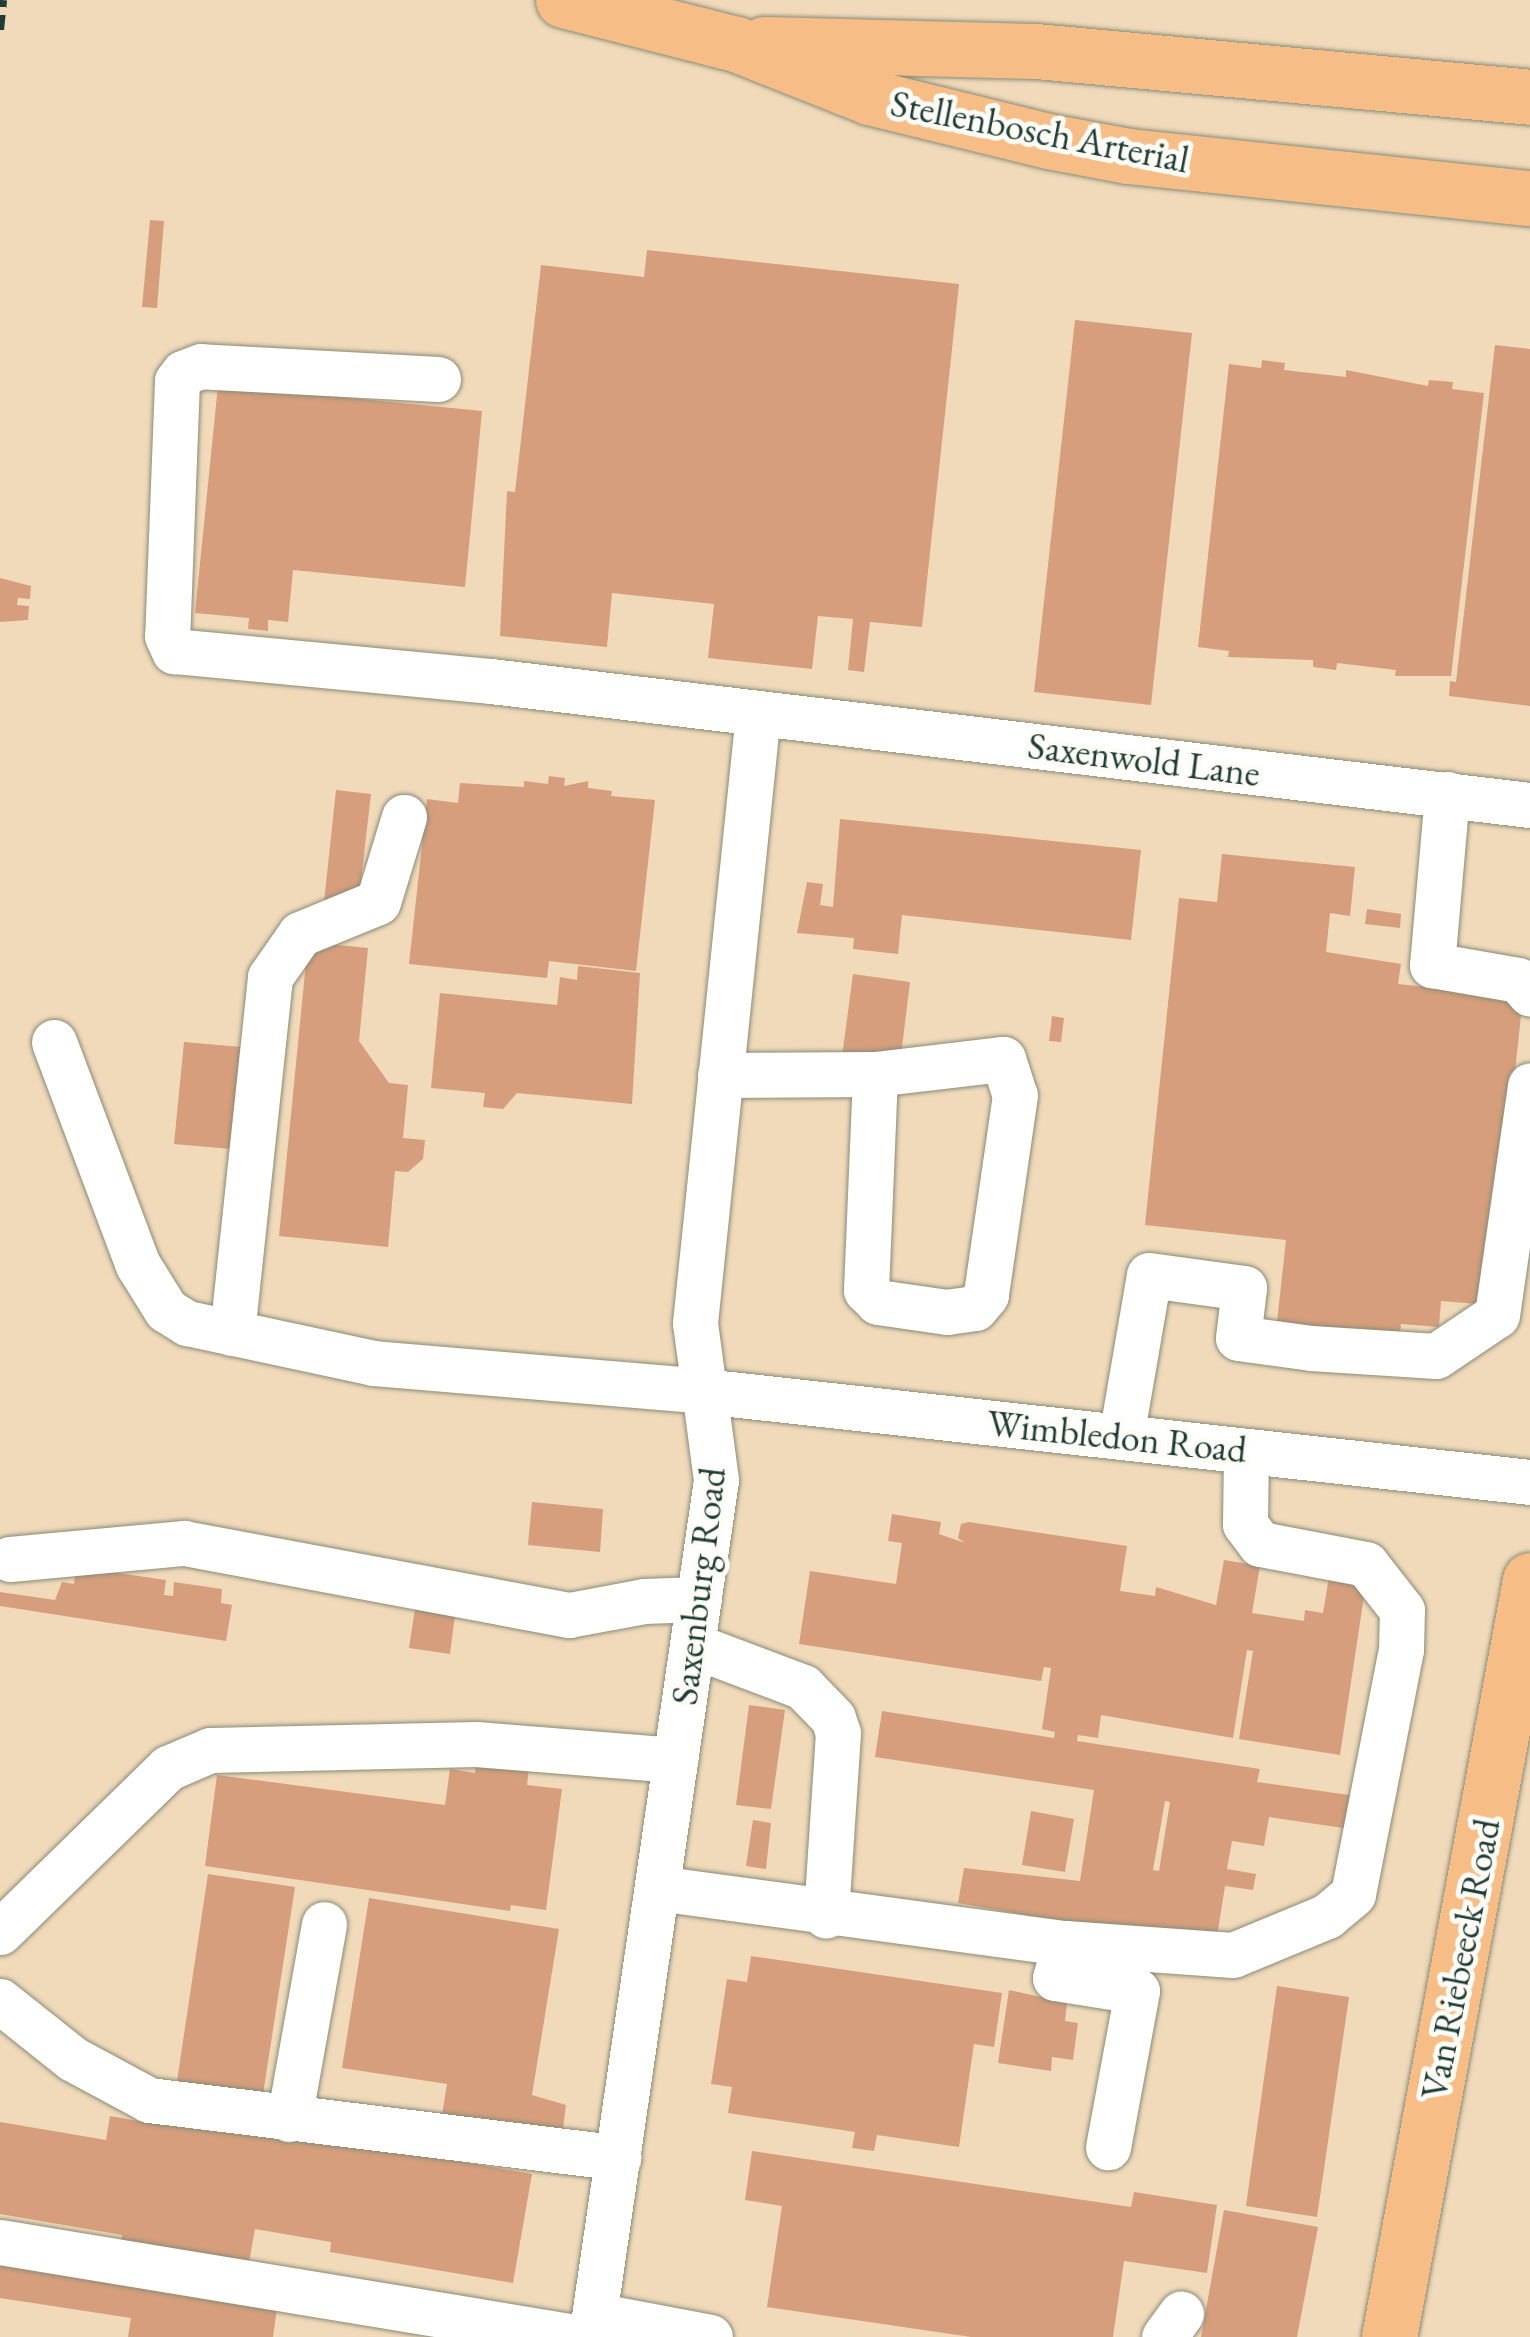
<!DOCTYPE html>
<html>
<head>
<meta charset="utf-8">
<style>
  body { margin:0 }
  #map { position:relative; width:1530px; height:2337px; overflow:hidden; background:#f1daba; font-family:"EB Garamond",serif }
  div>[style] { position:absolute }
  .building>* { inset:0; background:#d69e7c }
  .roads { filter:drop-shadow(0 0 2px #888c77) drop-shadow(0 0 2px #888c77) }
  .minor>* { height:45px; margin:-22.5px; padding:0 22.5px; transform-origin:22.5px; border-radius:22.5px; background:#fff }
  .major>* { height:55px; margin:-27.5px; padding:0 27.5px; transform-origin:27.5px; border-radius:27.5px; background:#f6be86 }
  .rail>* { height:8px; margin-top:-4px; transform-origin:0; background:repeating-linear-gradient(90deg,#1f3d34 0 15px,transparent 0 23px) }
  span { translate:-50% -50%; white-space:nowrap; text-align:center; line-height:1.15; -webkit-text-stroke:10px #fdfcf7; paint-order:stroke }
  .street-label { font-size:38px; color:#1f3d34 }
</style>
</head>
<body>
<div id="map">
  <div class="building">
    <div style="clip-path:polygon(150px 220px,164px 221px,157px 308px,142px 307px)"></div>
    <div style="clip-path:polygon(647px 250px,959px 284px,922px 627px,870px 622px,864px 672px,848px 670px,853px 619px,818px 616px,812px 669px,708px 658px,714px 604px,612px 593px,607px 647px,500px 636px,507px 491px,515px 492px,541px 265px,644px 277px)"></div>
    <div style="clip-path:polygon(1075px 320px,1192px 333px,1151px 705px,1034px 692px)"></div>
    <div style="clip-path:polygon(1495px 345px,1530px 349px,1530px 706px,1449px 696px,1450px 681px,1456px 682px)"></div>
    <div style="clip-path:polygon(1262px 360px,1285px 363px,1284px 370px,1346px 377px,1346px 370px,1428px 386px,1429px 380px,1453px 382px,1452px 389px,1484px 393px,1451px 676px,1395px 676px,1396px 670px,1337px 663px,1336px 670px,1313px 667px,1313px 660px,1228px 657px,1229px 651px,1198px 647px,1229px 364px,1261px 368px)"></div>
    <div style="clip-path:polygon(218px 385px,482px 411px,465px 587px,293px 570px,288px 622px,268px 620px,268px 631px,248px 629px,249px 618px,195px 613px)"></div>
    <div style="clip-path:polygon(0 578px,31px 586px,30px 599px,18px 598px,17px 605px,29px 606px,28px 620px,0 622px)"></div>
    <div style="clip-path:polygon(549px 776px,565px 778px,564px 786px,588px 781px,588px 788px,612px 791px,611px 796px,655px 800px,636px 971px,549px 961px,547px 978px,409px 964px,427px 799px,458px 803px,460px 783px,524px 787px,524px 781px,548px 784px)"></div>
    <div style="clip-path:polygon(336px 790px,371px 794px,358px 906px,324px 902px)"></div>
    <div style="clip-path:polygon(840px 819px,1141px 850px,1131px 940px,902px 915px,898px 954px,853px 949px,854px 938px,797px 933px,807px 882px,823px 884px,820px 905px,833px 907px)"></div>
    <div style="clip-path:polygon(1222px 854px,1355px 867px,1350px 916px,1330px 913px,1326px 952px,1401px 964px,1398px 984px,1523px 997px,1490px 1305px,1441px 1301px,1439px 1327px,1401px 1324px,1399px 1344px,1276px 1331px,1286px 1240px,1145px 1225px,1179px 898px,1217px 902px)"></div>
    <div style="clip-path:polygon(1367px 909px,1401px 914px,1400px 928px,1365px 924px)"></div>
    <div style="clip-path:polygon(308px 942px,368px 948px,359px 1041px,389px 1083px,408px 1085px,403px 1138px,425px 1140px,423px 1159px,408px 1172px,395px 1171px,388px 1247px,279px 1236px)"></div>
    <div style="clip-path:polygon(578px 966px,640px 973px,632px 1104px,517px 1093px,503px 1109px,483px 1107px,485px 1093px,431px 1088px,440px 993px,557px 1005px,560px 977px,577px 980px)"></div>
    <div style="clip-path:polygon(853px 974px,910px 982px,900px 1064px,842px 1057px)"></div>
    <div style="clip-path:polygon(1052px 1016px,1064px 1018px,1061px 1042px,1049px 1041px)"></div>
    <div style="clip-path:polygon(184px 1042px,241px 1047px,231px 1149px,174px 1144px)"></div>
    <div style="clip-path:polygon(532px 1502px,603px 1509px,600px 1552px,528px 1545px)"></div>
    <div style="clip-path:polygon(evenodd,892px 1514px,941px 1522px,939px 1534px,965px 1543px,958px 1538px,961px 1524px,969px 1522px,1127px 1546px,1120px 1591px,1155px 1596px,1156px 1587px,1216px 1605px,1224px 1560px,1260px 1566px,1252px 1613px,1304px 1621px,1305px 1610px,1323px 1613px,1329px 1577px,1366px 1583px,1340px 1755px,1239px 1739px,1253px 1651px,1247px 1650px,1233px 1738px,1101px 1715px,1098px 1738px,1078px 1735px,1077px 1741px,1260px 1769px,1257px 1782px,1356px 1796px,1350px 1829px,1269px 1817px,1264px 1846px,1232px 1841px,1227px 1869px,1256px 1874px,1253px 1890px,1225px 1886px,1215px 1949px,958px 1903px,964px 1868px,1080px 1881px,1094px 1790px,875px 1757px,882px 1711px,1054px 1738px,1055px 1732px,1042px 1729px,1051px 1668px,1044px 1667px,1041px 1681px,799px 1644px,810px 1571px,896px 1584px,902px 1543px,888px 1541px,892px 1514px,1165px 1801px,1170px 1802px,1159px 1871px,1153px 1870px,1165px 1801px)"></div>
    <div style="clip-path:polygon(76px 1567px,166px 1580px,164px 1595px,173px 1596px,174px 1582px,222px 1589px,221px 1603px,232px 1605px,226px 1641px,0 1606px,0 1592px,55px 1600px,62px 1582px,74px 1584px)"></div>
    <div style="clip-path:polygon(415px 1609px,455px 1615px,450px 1654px,409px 1648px)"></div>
    <div style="clip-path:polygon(749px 1705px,785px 1710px,771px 1809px,736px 1805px)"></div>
    <div style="clip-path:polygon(477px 1754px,530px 1760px,527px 1785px,562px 1789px,546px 1910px,511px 1905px,510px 1911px,205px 1866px,217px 1775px,445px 1805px,450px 1769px,475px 1773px)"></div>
    <div style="clip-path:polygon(1031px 1811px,1074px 1819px,1065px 1872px,1022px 1865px)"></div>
    <div style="clip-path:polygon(753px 1820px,771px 1823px,766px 1869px,746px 1866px)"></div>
    <div style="clip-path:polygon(208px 1874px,295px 1887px,262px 2101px,176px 2088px)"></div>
    <div style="clip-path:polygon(369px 1898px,559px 1929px,532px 2095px,566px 2105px,563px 2129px,442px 2115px,447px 2084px,342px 2068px)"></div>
    <div style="clip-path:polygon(751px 1956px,1002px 1993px,994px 2047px,974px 2044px,959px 2147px,877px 2135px,874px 2151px,852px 2148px,855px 2132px,728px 2113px,732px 2087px,711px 2084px,727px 1979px,747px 1982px)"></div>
    <div style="clip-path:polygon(1277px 1986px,1349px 1997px,1317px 2217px,1246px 2206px)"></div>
    <div style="clip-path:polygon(1009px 1990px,1067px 2003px,1065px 2021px,1078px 2023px,1073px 2060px,1052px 2057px,1051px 2071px,998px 2063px)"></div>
    <div style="clip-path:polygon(153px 2108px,532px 2174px,513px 2283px,330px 2252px,331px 2242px,255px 2229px,248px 2268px,121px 2246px,122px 2235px,0 2214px,0 2122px,106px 2140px,110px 2116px,150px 2123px)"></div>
    <div style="clip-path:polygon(752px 2151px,1131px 2207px,1134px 2192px,1217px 2205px,1207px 2273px,1124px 2261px,1113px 2337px,971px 2337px,767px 2307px,782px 2206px,745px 2200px)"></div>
    <div style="clip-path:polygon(1224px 2210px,1318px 2227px,1297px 2337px,1201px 2337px)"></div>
    <div style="clip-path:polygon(0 2258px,277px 2309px,273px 2337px,128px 2337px,131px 2318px,0 2298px)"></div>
  </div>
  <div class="roads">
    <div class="minor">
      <div style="left:438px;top:379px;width:237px;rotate:-176.9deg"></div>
      <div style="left:201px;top:366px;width:19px;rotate:159deg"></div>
      <div style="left:183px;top:373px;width:10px;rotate:127deg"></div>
      <div style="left:177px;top:381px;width:255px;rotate:92.2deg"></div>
      <div style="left:167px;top:636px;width:17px;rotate:65deg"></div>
      <div style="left:174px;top:651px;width:318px;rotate:5.4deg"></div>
      <div style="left:491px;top:681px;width:1046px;rotate:6.81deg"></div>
      <div style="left:1447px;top:794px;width:172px;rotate:95deg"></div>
      <div style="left:1432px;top:965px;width:87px;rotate:9.9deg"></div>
      <div style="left:1518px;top:980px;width:18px;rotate:49deg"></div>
      <div style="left:54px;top:1042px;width:238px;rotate:69.4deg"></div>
      <div style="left:138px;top:1265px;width:53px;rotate:58.1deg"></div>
      <div style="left:166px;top:1310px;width:25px;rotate:32deg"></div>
      <div style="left:187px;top:1323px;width:190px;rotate:12.1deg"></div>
      <div style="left:373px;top:1363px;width:331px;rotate:4.8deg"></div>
      <div style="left:703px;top:1391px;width:832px;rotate:6.28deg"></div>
      <div style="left:720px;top:1075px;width:155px;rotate:-0.4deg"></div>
      <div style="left:875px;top:1074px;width:129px;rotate:-6.7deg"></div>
      <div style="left:1003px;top:1059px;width:38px;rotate:72deg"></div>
      <div style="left:1015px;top:1095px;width:202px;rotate:98.3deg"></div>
      <div style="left:986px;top:1295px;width:17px;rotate:130deg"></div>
      <div style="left:975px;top:1308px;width:28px;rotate:172deg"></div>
      <div style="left:947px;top:1312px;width:70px;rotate:-171.8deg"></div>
      <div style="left:878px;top:1302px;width:17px;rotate:-135deg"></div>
      <div style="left:866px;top:1290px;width:216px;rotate:-87.6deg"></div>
      <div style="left:232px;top:1333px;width:358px;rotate:-83.9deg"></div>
      <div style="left:270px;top:977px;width:52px;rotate:-55.1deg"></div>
      <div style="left:300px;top:934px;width:84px;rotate:-22.3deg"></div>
      <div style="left:378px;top:902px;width:89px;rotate:-73deg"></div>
      <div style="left:1121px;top:1437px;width:164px;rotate:-80.2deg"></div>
      <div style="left:1149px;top:1275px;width:96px;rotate:7.8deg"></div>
      <div style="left:1244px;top:1288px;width:50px;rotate:96.8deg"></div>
      <div style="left:1238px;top:1338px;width:74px;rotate:7.8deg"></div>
      <div style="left:1311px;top:1348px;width:125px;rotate:3.7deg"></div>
      <div style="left:1436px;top:1356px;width:73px;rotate:-33.9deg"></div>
      <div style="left:1497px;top:1315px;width:232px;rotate:-81.8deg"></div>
      <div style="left:10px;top:1559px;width:175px;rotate:-5.3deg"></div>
      <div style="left:184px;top:1543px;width:392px;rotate:10.6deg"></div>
      <div style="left:569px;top:1615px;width:76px;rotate:-10.6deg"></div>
      <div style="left:644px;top:1601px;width:55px;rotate:-2.1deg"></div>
      <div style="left:692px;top:1645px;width:119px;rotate:20.7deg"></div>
      <div style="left:803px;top:1687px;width:43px;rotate:45.9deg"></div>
      <div style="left:833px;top:1718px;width:16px;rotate:72deg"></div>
      <div style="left:838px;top:1733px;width:183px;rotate:93.8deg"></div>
      <div style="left:657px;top:1888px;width:412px;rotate:7.7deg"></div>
      <div style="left:1065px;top:1943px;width:36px;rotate:106deg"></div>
      <div style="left:1055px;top:1978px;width:83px;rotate:9deg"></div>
      <div style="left:1137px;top:1991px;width:159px;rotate:100.5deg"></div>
      <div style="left:0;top:1932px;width:235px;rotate:-44.3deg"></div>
      <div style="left:168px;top:1768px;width:46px;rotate:-23.2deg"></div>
      <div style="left:210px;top:1750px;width:266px;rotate:-1.3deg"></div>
      <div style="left:476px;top:1744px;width:200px;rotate:4.6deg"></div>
      <div style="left:1065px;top:1943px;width:168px;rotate:4.1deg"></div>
      <div style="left:1233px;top:1955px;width:102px;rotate:-22.5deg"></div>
      <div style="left:1327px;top:1916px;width:34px;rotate:-40deg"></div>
      <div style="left:1353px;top:1894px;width:249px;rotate:-78.9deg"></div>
      <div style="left:1401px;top:1650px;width:40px;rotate:-88.6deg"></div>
      <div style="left:1402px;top:1610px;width:58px;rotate:-128deg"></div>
      <div style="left:1366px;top:1564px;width:108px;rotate:-169.3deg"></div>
      <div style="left:1260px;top:1544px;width:25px;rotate:-127deg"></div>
      <div style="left:1245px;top:1524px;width:73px;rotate:-89.2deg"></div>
      <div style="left:0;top:2001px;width:93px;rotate:38.5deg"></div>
      <div style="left:73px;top:2059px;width:86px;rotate:28.3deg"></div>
      <div style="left:149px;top:2100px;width:473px;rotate:7deg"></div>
      <div style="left:289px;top:2119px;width:198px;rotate:-79.8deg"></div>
      <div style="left:0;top:2242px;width:584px;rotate:9.37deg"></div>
      <div style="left:595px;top:2315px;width:117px;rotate:10.8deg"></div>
      <div style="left:591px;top:2337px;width:866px;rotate:-81.7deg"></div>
      <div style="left:716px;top:1480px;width:158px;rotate:-97.6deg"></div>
      <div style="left:695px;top:1323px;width:613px;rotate:-84.1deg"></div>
      <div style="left:1164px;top:2337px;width:29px;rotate:-54deg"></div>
    </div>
    <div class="major">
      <div style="left:563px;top:0;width:179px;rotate:14.3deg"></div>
      <div style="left:736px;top:44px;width:143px;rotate:21.7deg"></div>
      <div style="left:869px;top:97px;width:184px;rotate:13.8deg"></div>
      <div style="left:1048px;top:141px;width:81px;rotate:10.6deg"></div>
      <div style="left:1128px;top:156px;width:404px;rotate:6deg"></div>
      <div style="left:764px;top:44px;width:272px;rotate:1.5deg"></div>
      <div style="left:1036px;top:51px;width:496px;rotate:5.3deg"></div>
      <div style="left:1389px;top:2337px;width:770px;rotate:-79.45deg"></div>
    </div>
  </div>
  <div class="rail">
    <div style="left:0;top:30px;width:30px;rotate:-84deg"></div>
  </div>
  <div class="street-label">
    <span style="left:1040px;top:131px;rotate:11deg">Stellenbosch Arterial</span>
    <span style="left:1144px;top:759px;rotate:7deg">Saxenwold Lane</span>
    <span style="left:1117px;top:1436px;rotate:6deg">Wimbledon Road</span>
    <span style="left:698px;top:1586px;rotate:-83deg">Saxenburg Road</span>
    <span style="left:1460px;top:1959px;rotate:-79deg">Van Riebeeck Road</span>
  </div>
</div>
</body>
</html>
